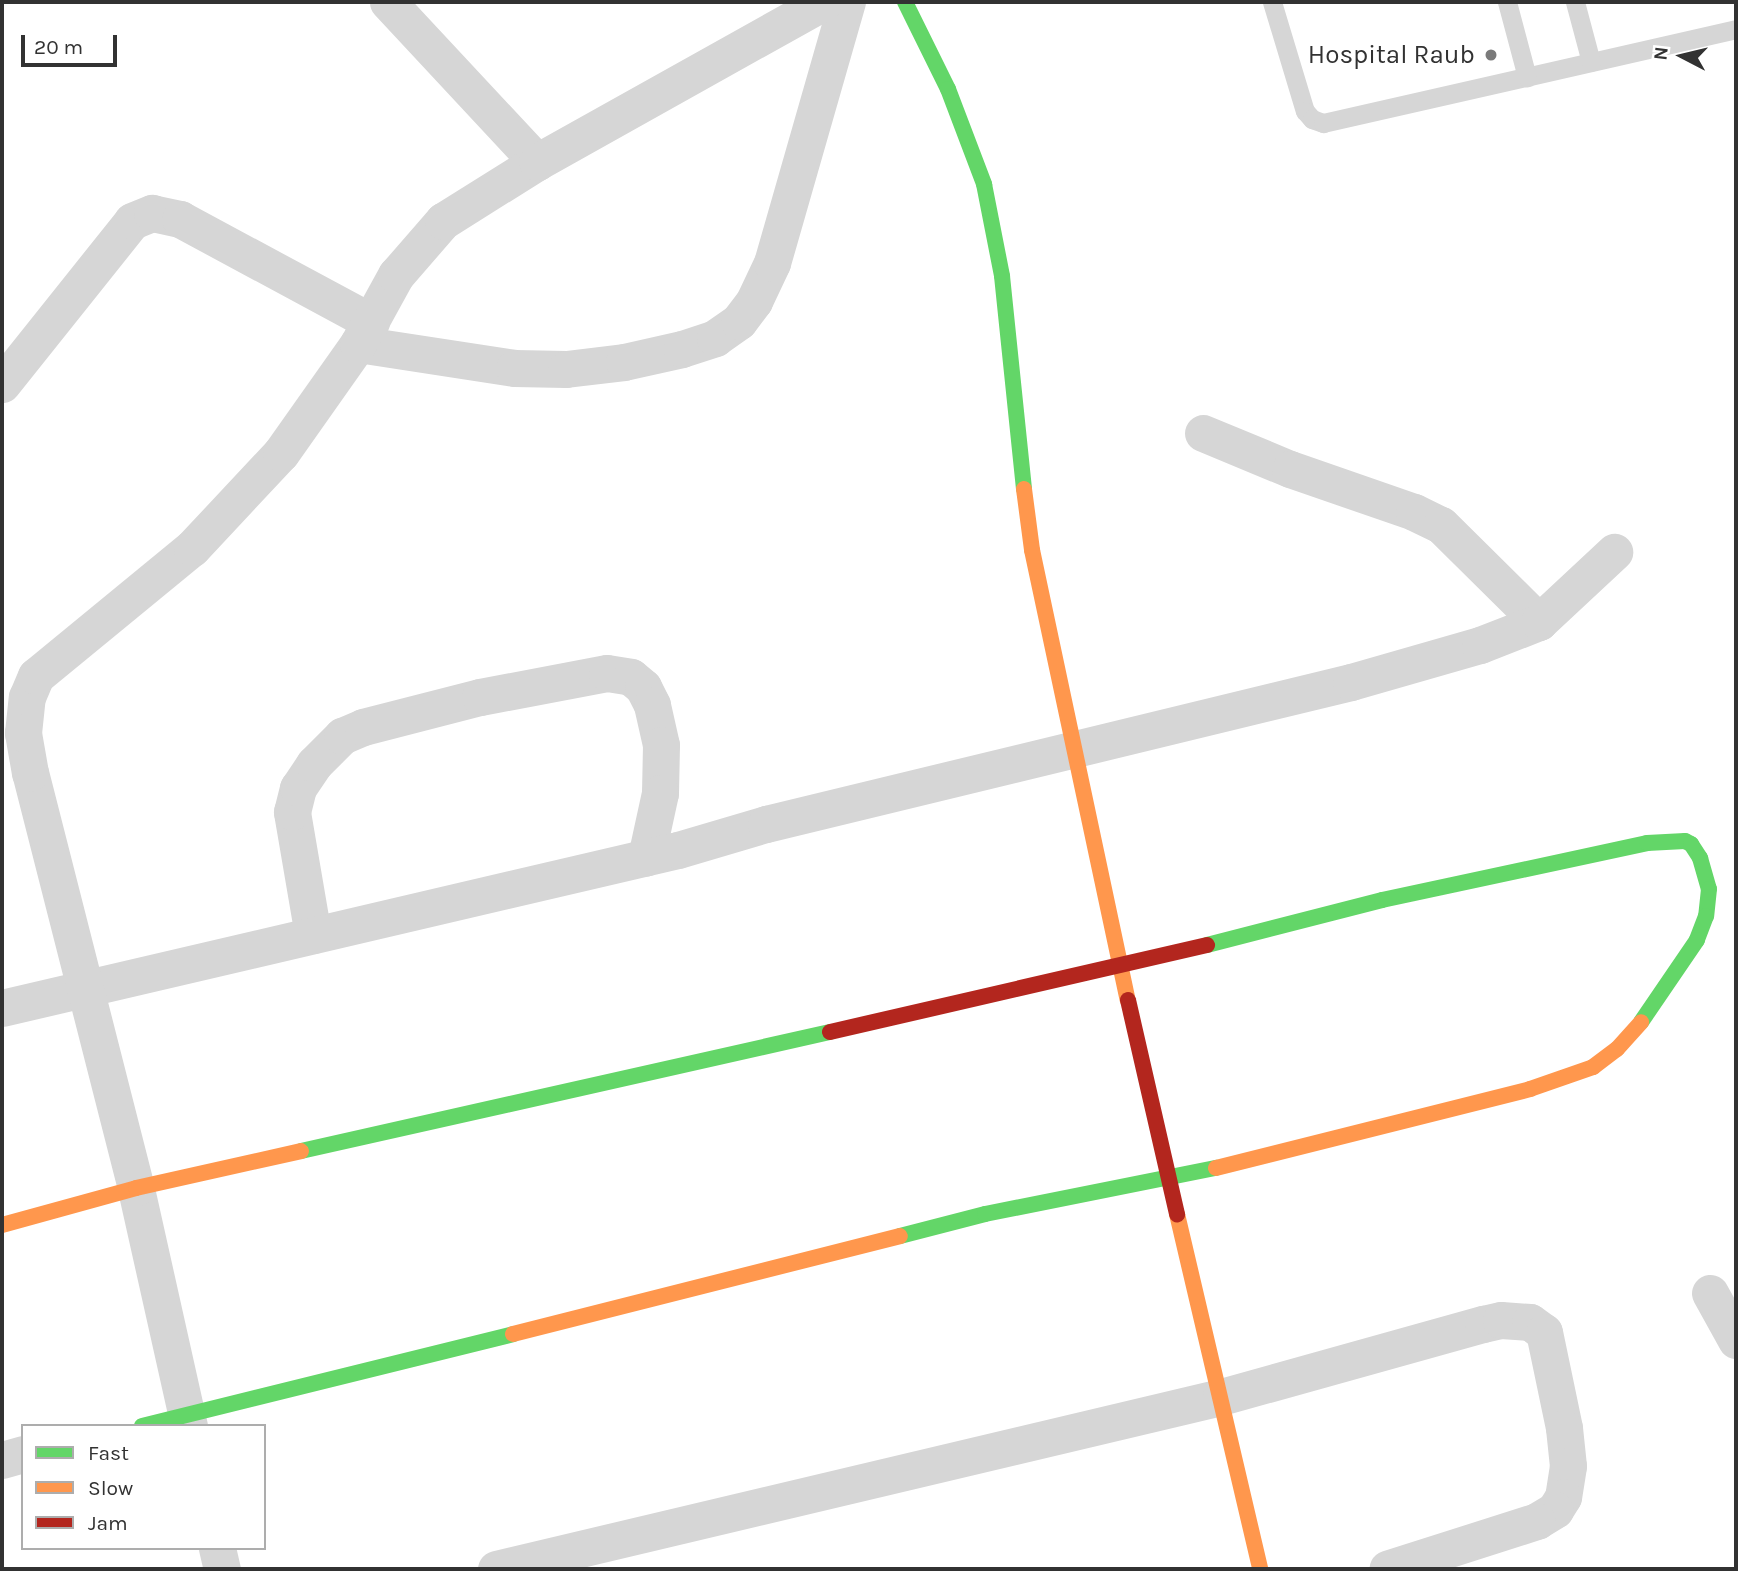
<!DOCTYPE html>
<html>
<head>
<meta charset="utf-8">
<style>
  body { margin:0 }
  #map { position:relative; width:1738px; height:1571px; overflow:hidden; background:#fff; font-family:Karla,sans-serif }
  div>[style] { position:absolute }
  .lane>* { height:19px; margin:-9.5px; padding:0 9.5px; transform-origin:9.5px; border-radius:9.5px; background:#d6d6d6 }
  .street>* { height:37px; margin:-18.5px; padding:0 18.5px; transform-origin:18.5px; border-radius:18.5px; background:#d6d6d6 }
  .fast>* { height:16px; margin:-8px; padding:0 8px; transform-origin:8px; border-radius:8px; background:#63d668 }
  .slow>* { height:16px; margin:-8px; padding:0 8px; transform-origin:8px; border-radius:8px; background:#ff974d }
  .jam>* { height:16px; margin:-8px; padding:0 8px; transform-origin:8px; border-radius:8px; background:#b3261e }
  .dots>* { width:19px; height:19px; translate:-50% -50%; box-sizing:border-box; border:4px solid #fff; border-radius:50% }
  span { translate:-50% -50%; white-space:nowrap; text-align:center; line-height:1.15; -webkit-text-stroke:7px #fff; paint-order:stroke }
  .poi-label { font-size:26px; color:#323232 }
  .right { translate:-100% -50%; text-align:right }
  .frame { position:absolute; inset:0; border:4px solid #323232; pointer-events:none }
  .legend { position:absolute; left:21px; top:1424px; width:245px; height:126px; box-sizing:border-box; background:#fff; border:2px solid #adadad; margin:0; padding:9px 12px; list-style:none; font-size:21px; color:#323232 }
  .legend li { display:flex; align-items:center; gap:14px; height:35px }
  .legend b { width:35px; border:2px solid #adadad }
  .north { position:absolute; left:1647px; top:21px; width:70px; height:70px; -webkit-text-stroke:5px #fff; paint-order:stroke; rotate:277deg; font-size:19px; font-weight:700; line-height:28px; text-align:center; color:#323232 }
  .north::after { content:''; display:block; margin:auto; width:24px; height:32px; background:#323232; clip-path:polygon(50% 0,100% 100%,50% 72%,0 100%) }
  .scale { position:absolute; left:21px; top:35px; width:96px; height:32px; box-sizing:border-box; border:4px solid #323232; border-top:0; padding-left:9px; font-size:21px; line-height:24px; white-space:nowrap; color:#323232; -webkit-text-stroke:5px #fff; paint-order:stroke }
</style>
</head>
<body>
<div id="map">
  <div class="lane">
    <div style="left:1272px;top:2px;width:114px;rotate:73.2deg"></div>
    <div style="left:1305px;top:111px;width:11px;rotate:49deg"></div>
    <div style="left:1312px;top:119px;width:12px;rotate:20deg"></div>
    <div style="left:1323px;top:123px;width:424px;rotate:-12.8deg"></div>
    <div style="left:1507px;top:2px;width:78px;rotate:75.1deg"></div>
    <div style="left:1575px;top:2px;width:62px;rotate:75.1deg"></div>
  </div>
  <div class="street">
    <div style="left:388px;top:2px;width:219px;rotate:47deg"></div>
    <div style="left:358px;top:344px;width:158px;rotate:8.7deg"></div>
    <div style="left:514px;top:368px;width:52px;rotate:1.1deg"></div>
    <div style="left:566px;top:369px;width:58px;rotate:-6.9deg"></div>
    <div style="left:624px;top:362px;width:59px;rotate:-12.6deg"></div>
    <div style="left:682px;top:349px;width:35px;rotate:-18deg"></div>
    <div style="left:715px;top:338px;width:29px;rotate:-35deg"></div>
    <div style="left:739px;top:321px;width:25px;rotate:-53deg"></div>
    <div style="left:754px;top:301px;width:42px;rotate:-64.7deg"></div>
    <div style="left:772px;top:263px;width:272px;rotate:-74deg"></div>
    <div style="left:2px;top:384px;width:208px;rotate:-51.4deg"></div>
    <div style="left:132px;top:221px;width:22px;rotate:-22deg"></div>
    <div style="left:152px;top:213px;width:29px;rotate:12deg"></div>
    <div style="left:180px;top:219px;width:217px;rotate:28.3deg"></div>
    <div style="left:1203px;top:433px;width:94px;rotate:22.5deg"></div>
    <div style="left:1290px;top:469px;width:131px;rotate:19.1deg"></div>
    <div style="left:1414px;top:512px;width:30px;rotate:26deg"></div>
    <div style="left:1441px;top:525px;width:138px;rotate:44.7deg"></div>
    <div style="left:313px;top:935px;width:125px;rotate:-99.7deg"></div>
    <div style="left:292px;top:812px;width:25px;rotate:-76deg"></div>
    <div style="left:298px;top:788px;width:29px;rotate:-56deg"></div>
    <div style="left:314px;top:764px;width:40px;rotate:-45deg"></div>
    <div style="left:342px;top:736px;width:23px;rotate:-23deg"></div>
    <div style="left:363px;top:727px;width:121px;rotate:-14.4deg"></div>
    <div style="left:480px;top:697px;width:129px;rotate:-10.7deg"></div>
    <div style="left:607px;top:673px;width:24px;rotate:9deg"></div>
    <div style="left:631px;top:677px;width:16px;rotate:40deg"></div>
    <div style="left:643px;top:687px;width:20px;rotate:63deg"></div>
    <div style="left:652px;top:705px;width:41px;rotate:77.3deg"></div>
    <div style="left:661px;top:745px;width:48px;rotate:91.2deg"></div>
    <div style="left:660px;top:793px;width:66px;rotate:102.3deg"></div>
    <div style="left:2px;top:1008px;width:694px;rotate:-13.16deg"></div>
    <div style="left:678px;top:850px;width:92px;rotate:-16.5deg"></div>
    <div style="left:766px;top:824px;width:602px;rotate:-13.64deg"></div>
    <div style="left:1351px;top:682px;width:134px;rotate:-16deg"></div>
    <div style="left:1480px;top:645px;width:63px;rotate:-21.3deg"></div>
    <div style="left:1539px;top:622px;width:103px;rotate:-43deg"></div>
    <div style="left:1710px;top:1293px;width:54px;rotate:61deg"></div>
    <div style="left:189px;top:1426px;width:244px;rotate:-102.6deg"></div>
    <div style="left:136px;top:1188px;width:428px;rotate:-104.3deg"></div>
    <div style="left:30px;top:773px;width:41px;rotate:-99.9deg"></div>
    <div style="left:23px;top:733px;width:36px;rotate:-84deg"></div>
    <div style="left:27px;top:697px;width:23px;rotate:-67deg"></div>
    <div style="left:36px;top:676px;width:202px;rotate:-39.4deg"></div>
    <div style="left:192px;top:548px;width:130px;rotate:-46.9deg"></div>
    <div style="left:281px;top:453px;width:133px;rotate:-54.8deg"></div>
    <div style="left:358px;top:344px;width:79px;rotate:-61.2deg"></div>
    <div style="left:396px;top:275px;width:72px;rotate:-49deg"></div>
    <div style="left:443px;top:221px;width:111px;rotate:-32.1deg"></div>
    <div style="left:537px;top:162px;width:328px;rotate:-29.2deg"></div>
    <div style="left:2px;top:1460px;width:22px;rotate:-16deg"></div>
    <div style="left:217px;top:1548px;width:22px;rotate:77deg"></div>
    <div style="left:496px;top:1569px;width:745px;rotate:-13.35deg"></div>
    <div style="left:1221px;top:1397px;width:272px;rotate:-15.6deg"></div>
    <div style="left:1483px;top:1324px;width:18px;rotate:-13deg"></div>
    <div style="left:1501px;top:1320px;width:29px;rotate:4deg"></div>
    <div style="left:1530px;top:1322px;width:17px;rotate:36deg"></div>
    <div style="left:1544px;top:1332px;width:98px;rotate:78.2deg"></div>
    <div style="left:1564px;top:1428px;width:38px;rotate:84deg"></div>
    <div style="left:1568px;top:1466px;width:31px;rotate:99deg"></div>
    <div style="left:1563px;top:1497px;width:15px;rotate:122deg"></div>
    <div style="left:1555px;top:1510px;width:21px;rotate:149deg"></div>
    <div style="left:1537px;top:1521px;width:157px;rotate:162.3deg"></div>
  </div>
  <div class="fast">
    <div style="left:905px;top:2px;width:97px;rotate:63.7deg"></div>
    <div style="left:948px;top:89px;width:102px;rotate:69.2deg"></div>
    <div style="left:984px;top:184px;width:94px;rotate:78.9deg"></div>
    <div style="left:1002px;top:276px;width:214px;rotate:84.1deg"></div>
    <div style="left:1207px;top:945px;width:181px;rotate:-14.4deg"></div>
    <div style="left:1382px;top:900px;width:271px;rotate:-12.1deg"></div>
    <div style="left:1647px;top:843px;width:38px;rotate:-3deg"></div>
    <div style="left:1685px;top:841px;width:7px;rotate:27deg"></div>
    <div style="left:1691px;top:844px;width:17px;rotate:57deg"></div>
    <div style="left:1700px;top:858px;width:32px;rotate:74deg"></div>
    <div style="left:1709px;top:889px;width:27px;rotate:96deg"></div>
    <div style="left:1706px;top:916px;width:26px;rotate:111deg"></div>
    <div style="left:1697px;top:940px;width:99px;rotate:124.3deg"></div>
    <div style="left:301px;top:1151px;width:542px;rotate:-12.68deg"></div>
    <div style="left:900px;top:1236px;width:88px;rotate:-14.5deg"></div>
    <div style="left:985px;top:1214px;width:236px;rotate:-11.3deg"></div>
    <div style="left:142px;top:1426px;width:382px;rotate:-13.9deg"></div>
  </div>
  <div class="slow">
    <div style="left:1024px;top:489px;width:62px;rotate:82.5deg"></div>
    <div style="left:1032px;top:550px;width:460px;rotate:78deg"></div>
    <div style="left:1216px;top:1168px;width:324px;rotate:-14.1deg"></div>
    <div style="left:1530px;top:1089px;width:67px;rotate:-19.2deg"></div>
    <div style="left:1593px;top:1067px;width:30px;rotate:-37deg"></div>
    <div style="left:1617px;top:1049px;width:36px;rotate:-48deg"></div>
    <div style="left:1177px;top:1214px;width:365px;rotate:76.8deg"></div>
    <div style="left:2px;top:1225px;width:139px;rotate:-15.4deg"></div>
    <div style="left:136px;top:1188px;width:169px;rotate:-12.6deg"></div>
    <div style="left:513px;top:1334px;width:399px;rotate:-14.2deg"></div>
  </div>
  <div class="jam">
    <div style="left:1128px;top:1000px;width:220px;rotate:77.1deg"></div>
    <div style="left:830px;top:1032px;width:387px;rotate:-13deg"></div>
  </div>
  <div class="dots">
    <div style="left:1491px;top:55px;background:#7a7a7a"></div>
  </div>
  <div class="poi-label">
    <span class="right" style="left:1475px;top:55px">Hospital Raub</span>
  </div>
  <div class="frame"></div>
  <ul class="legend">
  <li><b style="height:9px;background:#63d668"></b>Fast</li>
  <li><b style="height:9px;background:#ff974d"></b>Slow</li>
  <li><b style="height:9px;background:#b3261e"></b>Jam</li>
  </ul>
  <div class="north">N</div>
  <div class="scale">20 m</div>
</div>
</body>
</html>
